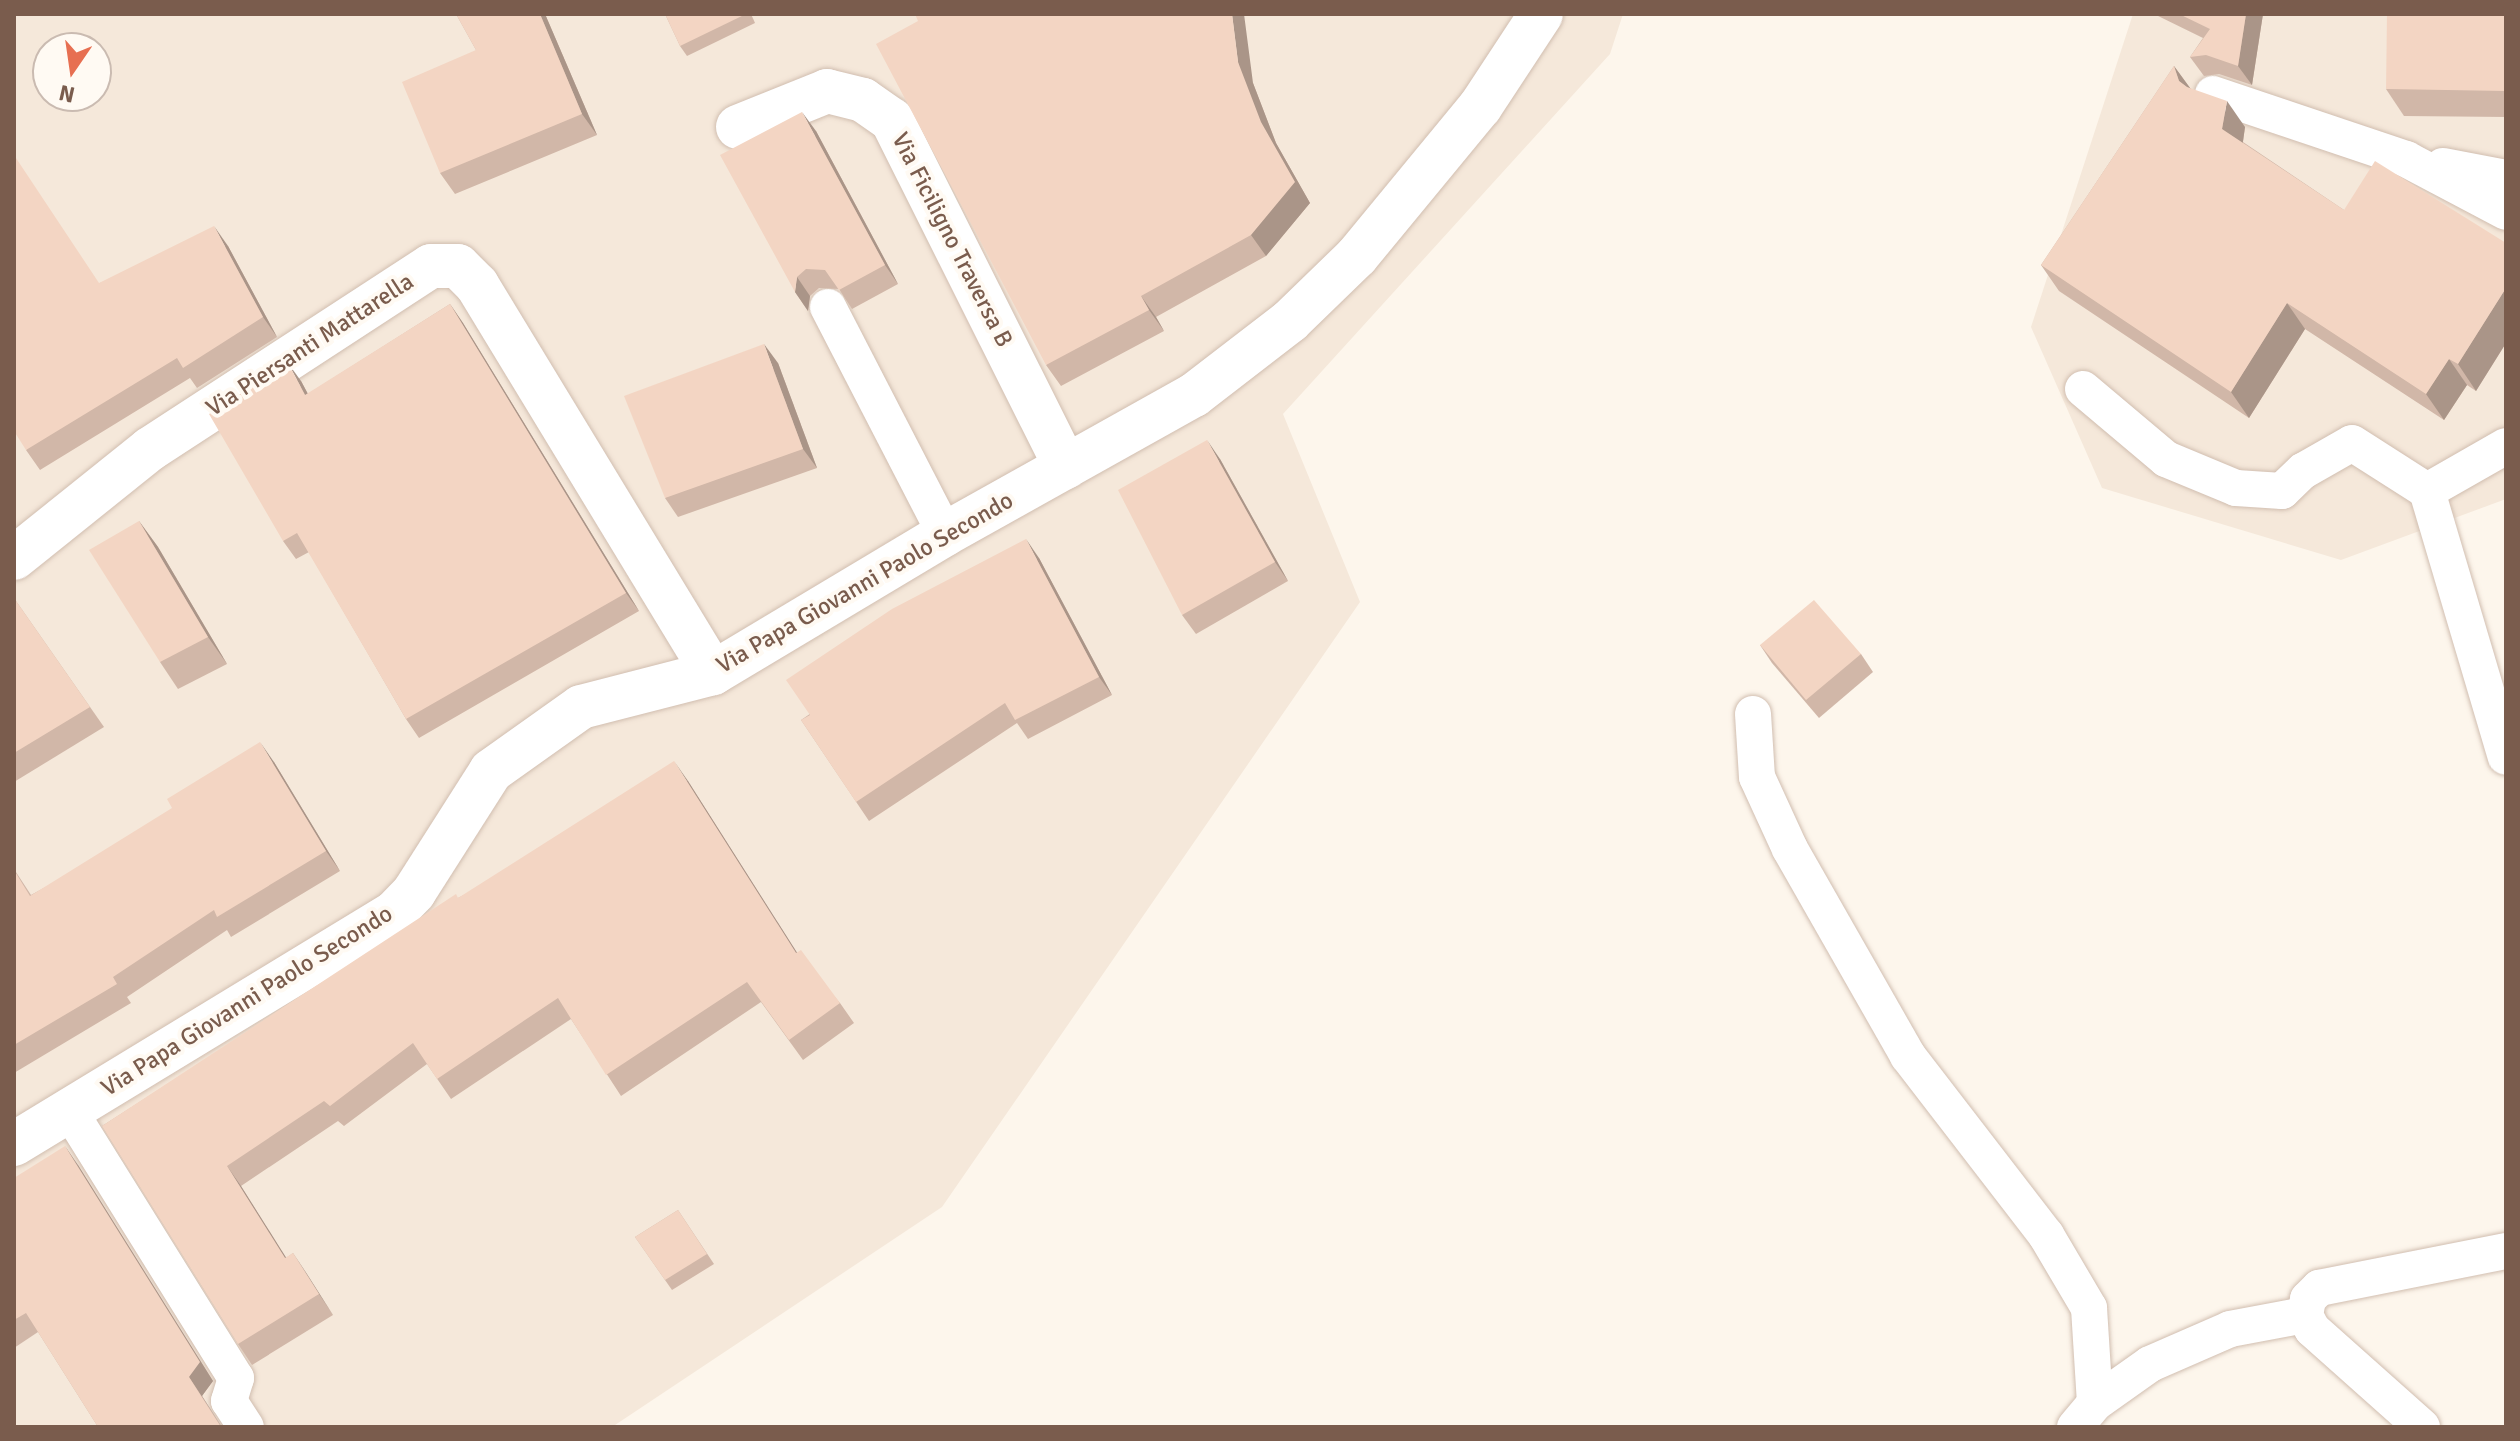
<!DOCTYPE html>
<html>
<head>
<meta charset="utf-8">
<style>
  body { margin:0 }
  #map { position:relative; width:2520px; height:1441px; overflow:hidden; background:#fdf6ec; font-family:Signika,sans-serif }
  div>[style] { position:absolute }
  .residential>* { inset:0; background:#f5e8da }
  .roads { filter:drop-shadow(0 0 2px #d1beb0) drop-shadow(0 0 2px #d1beb0) }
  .service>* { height:36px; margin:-18px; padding:0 18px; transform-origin:18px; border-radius:18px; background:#fff }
  .minor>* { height:44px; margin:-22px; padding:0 22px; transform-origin:22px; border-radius:22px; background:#fff }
  .wall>* { inset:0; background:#d1b7a8 }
  .shaded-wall>* { inset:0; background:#aa9588 }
  .building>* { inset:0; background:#f3d5c3 }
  span { translate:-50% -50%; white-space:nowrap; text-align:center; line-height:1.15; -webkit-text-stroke:8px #fffaf3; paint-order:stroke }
  .street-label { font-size:24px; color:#7a5c4d }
  .frame { position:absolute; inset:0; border:16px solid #7a5c4d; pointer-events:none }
  .north { position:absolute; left:32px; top:32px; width:80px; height:80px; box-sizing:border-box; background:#fffaf3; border:2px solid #cabbb1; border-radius:50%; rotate:193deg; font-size:22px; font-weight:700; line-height:32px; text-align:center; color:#7a5c4d }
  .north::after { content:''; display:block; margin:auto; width:28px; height:36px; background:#e76f51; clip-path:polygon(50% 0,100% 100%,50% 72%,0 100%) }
</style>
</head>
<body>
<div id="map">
  <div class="residential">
    <div style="clip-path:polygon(evenodd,14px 14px,1623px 14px,1610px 54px,1283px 414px,1360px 602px,942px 1207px,612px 1427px,14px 1427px,14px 14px,48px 48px,96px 48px,96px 96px,48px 96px,48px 48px)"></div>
    <div style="clip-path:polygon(2133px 14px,2506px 14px,2506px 499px,2341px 560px,2102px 488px,2031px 327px)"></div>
  </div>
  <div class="roads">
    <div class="service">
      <div style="left:2213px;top:94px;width:204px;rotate:18.6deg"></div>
      <div style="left:2406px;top:159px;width:113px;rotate:27.9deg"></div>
      <div style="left:2443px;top:166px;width:64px;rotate:10.8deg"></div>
      <div style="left:828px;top:307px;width:255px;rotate:62.7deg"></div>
      <div style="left:2083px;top:389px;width:109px;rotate:40.1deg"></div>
      <div style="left:2166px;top:459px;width:76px;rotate:22.5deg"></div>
      <div style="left:2236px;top:488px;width:46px;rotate:3.7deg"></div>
      <div style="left:2282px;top:491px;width:29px;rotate:-44deg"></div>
      <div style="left:2303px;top:471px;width:56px;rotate:-29.7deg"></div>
      <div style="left:2352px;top:443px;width:89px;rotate:32.6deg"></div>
      <div style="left:2506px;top:446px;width:91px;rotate:150.3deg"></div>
      <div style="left:2427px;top:491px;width:277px;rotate:73.5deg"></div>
      <div style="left:1753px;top:714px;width:63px;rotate:86.4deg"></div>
      <div style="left:1757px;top:777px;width:79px;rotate:65.4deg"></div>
      <div style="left:1790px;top:849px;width:238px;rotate:60.3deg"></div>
      <div style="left:1908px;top:1056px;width:226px;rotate:52.4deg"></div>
      <div style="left:2046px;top:1235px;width:85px;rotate:59.5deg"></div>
      <div style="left:2089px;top:1308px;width:95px;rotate:86.4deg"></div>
      <div style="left:69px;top:1110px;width:316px;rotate:58.1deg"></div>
      <div style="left:236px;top:1378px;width:24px;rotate:107deg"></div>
      <div style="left:229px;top:1401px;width:31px;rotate:57deg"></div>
      <div style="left:2075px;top:1427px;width:31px;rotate:-50deg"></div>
      <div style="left:2095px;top:1403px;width:67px;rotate:-35.3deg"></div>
      <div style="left:2150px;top:1364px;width:87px;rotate:-23.6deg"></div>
      <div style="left:2230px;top:1329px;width:76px;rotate:-10.6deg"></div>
      <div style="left:2422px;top:1427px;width:147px;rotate:-138.3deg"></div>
      <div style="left:2312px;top:1329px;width:16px;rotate:-117deg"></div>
      <div style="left:2305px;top:1315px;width:16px;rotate:-79deg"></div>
      <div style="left:2308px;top:1299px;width:16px;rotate:-45deg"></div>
      <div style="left:2319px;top:1288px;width:191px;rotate:-11.2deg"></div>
    </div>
    <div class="minor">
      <div style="left:738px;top:127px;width:96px;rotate:-22deg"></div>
      <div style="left:827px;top:91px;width:37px;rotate:14deg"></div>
      <div style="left:863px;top:100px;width:35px;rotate:35deg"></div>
      <div style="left:892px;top:120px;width:388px;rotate:63.4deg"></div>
      <div style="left:14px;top:558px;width:174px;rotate:-38.7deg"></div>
      <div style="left:150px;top:449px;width:335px;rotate:-33.1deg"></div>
      <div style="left:431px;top:266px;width:27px"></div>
      <div style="left:458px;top:266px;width:27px;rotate:45deg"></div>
      <div style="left:477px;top:285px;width:454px;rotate:58.7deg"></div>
      <div style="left:14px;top:1144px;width:443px;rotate:-31.3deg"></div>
      <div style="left:393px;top:914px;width:30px;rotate:-46deg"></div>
      <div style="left:414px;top:892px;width:143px;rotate:-57.5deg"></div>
      <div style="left:491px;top:771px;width:110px;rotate:-35.4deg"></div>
      <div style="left:581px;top:707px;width:136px;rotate:-14.4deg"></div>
      <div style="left:713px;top:673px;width:270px;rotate:-30.9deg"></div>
      <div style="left:945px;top:534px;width:285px;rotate:-29.2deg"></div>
      <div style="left:1194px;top:395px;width:121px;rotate:-37.6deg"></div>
      <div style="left:1290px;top:321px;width:93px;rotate:-44.1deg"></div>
      <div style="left:1357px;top:256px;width:193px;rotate:-50.5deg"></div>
      <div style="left:1480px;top:107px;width:111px;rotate:-56.7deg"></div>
    </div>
  </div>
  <div class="wall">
    <div style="clip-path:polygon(456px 14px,545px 14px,597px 135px,455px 194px,440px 173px,476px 50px)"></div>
    <div style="clip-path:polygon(665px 14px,751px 14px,755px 23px,687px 56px,680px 46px)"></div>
    <div style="clip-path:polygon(2154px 14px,2263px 14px,2252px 85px,2219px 74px,2204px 76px,2190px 57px,2203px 38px)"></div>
    <div style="clip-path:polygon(2506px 14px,2506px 117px,2404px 116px,2386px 89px)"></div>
    <div style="clip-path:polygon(2174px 66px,2190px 88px,2245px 127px,2243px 142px,2344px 210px,2506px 243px,2506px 343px,2476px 391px,2467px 385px,2444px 420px,2305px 329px,2249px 418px,2059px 291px,2041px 265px)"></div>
    <div style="clip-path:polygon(1253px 83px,1276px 143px,1310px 203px,1266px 256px,1156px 317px,1164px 331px,1061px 386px,1046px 365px)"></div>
    <div style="clip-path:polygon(816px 131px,898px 284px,852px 309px,839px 289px,819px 288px,810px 296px,808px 311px,795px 292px)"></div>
    <div style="clip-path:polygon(228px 246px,277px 337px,197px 388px,190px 378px,40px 470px,26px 450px,100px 283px)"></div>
    <div style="clip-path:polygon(450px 304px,463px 323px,639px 611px,419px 738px,406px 719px,309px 552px,296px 559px,283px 541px,301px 381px,308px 394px)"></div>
    <div style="clip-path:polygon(778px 363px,817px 468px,678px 517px,665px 498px)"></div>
    <div style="clip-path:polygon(1220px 459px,1288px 581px,1196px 634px,1182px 615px)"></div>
    <div style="clip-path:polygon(139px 521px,158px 547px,227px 664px,178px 689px,160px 662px)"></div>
    <div style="clip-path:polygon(1039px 558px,1112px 695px,1028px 739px,1017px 723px,869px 821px,801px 720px)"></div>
    <div style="clip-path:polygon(16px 601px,104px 727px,14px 782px,14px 602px)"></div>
    <div style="clip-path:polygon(1760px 645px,1861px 654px,1873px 672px,1819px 718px,1772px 663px)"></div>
    <div style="clip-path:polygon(274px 762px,340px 871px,231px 937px,227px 930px,127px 997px,131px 1003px,14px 1073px,14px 869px,31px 895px)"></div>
    <div style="clip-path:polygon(688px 781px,797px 953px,840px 1003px,854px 1023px,803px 1060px,761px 1002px,621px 1096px,571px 1019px,451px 1099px,427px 1064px,344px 1126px,338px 1121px,241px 1186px,286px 1258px,293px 1253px,333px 1315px,252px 1365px,238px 1344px,102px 1126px,458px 898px)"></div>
    <div style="clip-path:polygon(78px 1165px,213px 1381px,202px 1396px,222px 1427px,98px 1427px,38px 1332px,14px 1348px,14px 1178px)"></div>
    <div style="clip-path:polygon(678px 1210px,714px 1264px,672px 1290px,635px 1237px)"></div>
  </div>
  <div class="shaded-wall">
    <div style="clip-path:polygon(540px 14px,545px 14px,597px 135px,582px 114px)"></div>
    <div style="clip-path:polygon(1232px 14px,1244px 14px,1253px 83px,1276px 143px,1310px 203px,1266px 256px,1251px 235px,1238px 62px)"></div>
    <div style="clip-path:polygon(2246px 14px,2263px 14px,2252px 85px,2238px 66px)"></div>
    <div style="clip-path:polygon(2174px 66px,2193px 92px,2179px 81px)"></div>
    <div style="clip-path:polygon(2227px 101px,2245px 127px,2241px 155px,2222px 129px)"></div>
    <div style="clip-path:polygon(802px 112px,816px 131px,898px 284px,885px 265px)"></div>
    <div style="clip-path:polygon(214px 226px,228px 246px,277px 337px,263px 317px)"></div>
    <div style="clip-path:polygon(797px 277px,810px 296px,808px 311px,795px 292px)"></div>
    <div style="clip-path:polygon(2506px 288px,2506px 343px,2476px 391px,2458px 364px)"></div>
    <div style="clip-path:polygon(1141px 296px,1156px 317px,1164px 331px,1149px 310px)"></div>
    <div style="clip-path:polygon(2287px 303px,2305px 329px,2249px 418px,2231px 392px)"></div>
    <div style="clip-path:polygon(450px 304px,463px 323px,639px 611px,626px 593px)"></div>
    <div style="clip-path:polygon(764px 344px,778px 363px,817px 468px,803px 449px)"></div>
    <div style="clip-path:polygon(2449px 359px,2467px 385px,2444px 420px,2426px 394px)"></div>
    <div style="clip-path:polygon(288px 363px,301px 381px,318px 413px,305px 395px)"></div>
    <div style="clip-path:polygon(1207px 440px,1220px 459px,1288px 581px,1275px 562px)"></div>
    <div style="clip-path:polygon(139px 521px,158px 547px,227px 664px,208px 637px)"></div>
    <div style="clip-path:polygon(1026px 539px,1039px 558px,1112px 695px,1099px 677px)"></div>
    <div style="clip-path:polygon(260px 742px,274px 762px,340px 871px,326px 851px)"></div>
    <div style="clip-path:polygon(674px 761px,688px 781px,810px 973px,796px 953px)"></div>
    <div style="clip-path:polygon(65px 1146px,78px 1165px,213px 1381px,202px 1396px,222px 1427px,189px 1377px)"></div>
    <div style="clip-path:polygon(227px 1166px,241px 1186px,299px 1278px,285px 1258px)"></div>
    <div style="clip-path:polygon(293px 1253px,307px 1274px,333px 1315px,319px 1294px)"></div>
  </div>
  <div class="building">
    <div style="clip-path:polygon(456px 14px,540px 14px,582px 114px,440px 173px,402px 82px,476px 50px)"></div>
    <div style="clip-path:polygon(665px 14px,746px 14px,680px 46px)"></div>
    <div style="clip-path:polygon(915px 14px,1232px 14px,1238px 62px,1261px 122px,1295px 182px,1251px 235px,1141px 296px,1149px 310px,1046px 365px,876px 44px,918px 21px)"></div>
    <div style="clip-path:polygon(2179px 14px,2246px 14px,2238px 66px,2206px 55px,2190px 57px,2210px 29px)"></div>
    <div style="clip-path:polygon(2387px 14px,2506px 14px,2506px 91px,2386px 89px)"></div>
    <div style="clip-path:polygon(2174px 66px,2179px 81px,2187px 87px,2227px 101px,2222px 129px,2344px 210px,2375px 161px,2506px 243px,2506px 288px,2458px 364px,2449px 359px,2426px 394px,2287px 303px,2231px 392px,2041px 265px)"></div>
    <div style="clip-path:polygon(802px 112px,885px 265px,839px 290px,825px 270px,806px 269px,797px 277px,795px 292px,720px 155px)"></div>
    <div style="clip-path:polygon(14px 155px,99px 283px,214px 226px,263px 317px,183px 368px,177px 358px,26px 450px,14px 431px)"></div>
    <div style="clip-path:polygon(450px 304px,626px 593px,406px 719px,297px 533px,283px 541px,209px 414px,288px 363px,305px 395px)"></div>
    <div style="clip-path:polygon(764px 344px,803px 449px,665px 498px,624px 396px)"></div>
    <div style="clip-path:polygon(1207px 440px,1275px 562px,1182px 615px,1118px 490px)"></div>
    <div style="clip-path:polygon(139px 521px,208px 637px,160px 662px,89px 550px)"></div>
    <div style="clip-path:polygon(1026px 539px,1099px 677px,1015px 720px,1005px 703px,856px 802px,801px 720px,810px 715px,786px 680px,892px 609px)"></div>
    <div style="clip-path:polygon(1814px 600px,1861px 654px,1806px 700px,1760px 645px)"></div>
    <div style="clip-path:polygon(16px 601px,90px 707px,14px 753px,14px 602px)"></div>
    <div style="clip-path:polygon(260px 742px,326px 851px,217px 917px,214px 910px,113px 977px,117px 984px,14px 1045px,14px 870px,30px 896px,172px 808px,167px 799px)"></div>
    <div style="clip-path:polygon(674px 761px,796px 953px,801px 950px,840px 1003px,789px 1040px,747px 982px,606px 1075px,558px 998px,437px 1079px,413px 1043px,330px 1106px,324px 1101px,227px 1166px,285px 1258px,293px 1253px,319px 1294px,238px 1344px,102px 1126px,456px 894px,458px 898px)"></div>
    <div style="clip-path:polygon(65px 1146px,200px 1362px,189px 1377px,221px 1427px,98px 1427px,26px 1313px,14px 1320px,14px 1178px)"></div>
    <div style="clip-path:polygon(678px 1210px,707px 1254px,665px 1280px,635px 1237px)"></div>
  </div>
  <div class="street-label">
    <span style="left:952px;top:240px;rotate:63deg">Via Ficiligno Traversa B</span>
    <span style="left:310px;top:345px;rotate:-33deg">Via Piersanti Mattarella</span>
    <span style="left:865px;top:583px;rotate:-30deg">Via Papa Giovanni Paolo Secondo</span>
    <span style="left:247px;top:1001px;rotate:-32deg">Via Papa Giovanni Paolo Secondo</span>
  </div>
  <div class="frame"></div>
  <div class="north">N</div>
</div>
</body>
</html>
